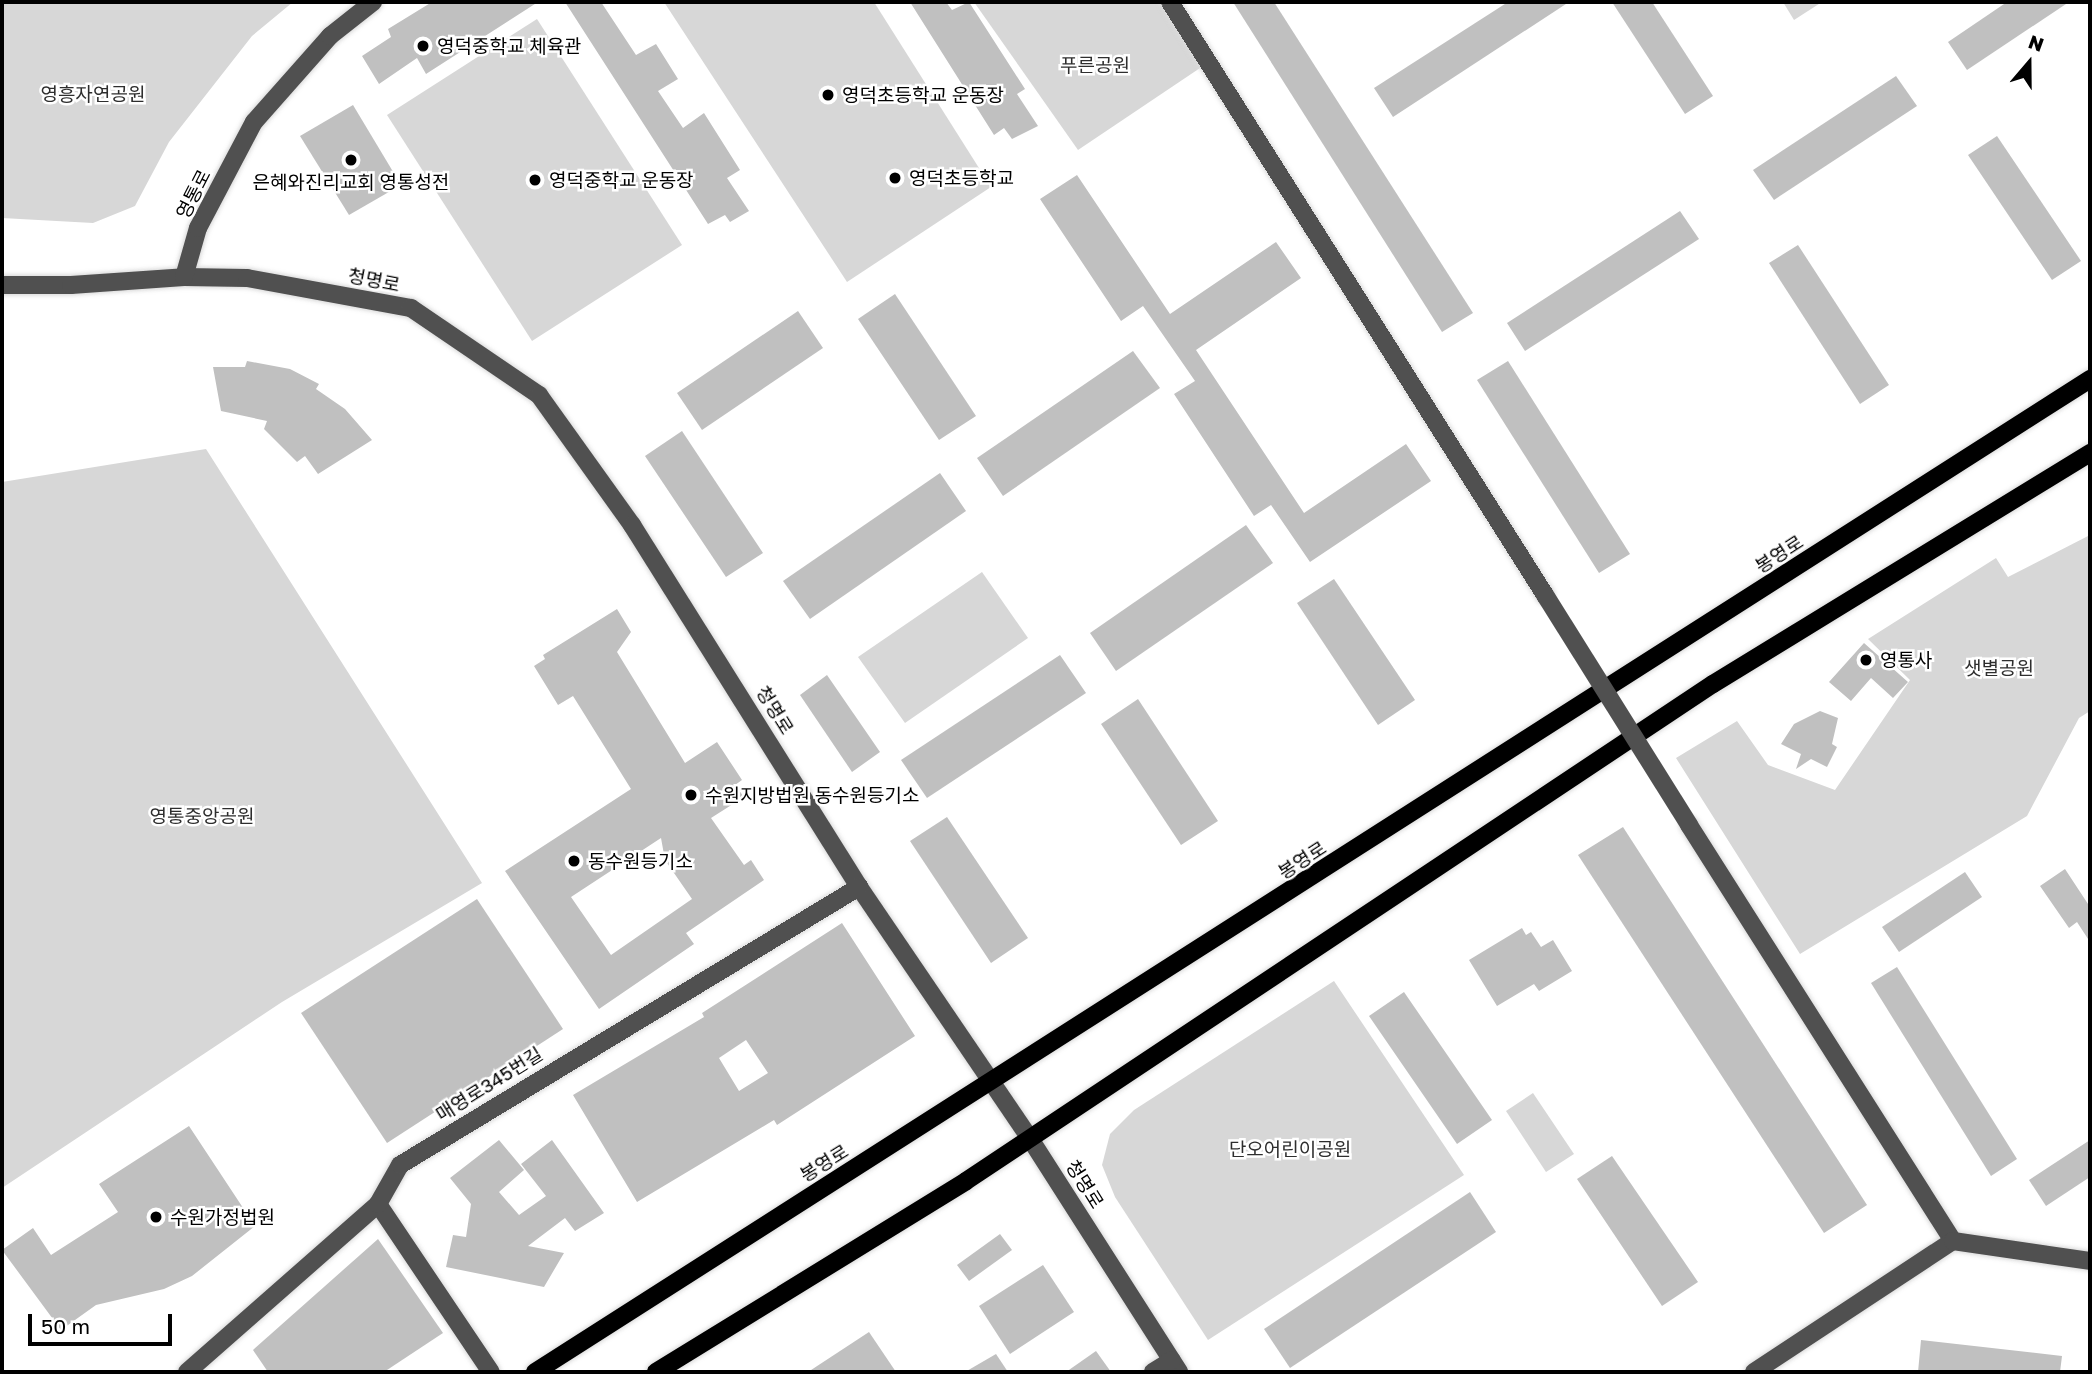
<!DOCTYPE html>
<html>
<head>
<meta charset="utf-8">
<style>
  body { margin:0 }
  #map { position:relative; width:2092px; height:1374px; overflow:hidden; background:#fff; font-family:"Golos Text","Noto Sans KR",sans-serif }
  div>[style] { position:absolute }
  .green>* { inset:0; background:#d7d7d7 }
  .building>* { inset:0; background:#c0c0c0 }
  .roads { filter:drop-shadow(0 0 2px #dbdbdb) drop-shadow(0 0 2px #dbdbdb) }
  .minor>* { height:18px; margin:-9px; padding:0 9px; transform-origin:9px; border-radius:9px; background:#505050 }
  .major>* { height:18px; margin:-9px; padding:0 9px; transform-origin:9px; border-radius:9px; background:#000 }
  .minor-bridge>* { height:18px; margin:-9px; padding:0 9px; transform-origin:9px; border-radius:9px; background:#505050 }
  .dots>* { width:19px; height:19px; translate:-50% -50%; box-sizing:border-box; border:4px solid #fff; border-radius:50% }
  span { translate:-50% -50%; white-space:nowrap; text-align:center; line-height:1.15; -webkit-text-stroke:5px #fff; paint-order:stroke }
  .poi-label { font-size:19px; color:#000 }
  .left { translate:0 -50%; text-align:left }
  .park-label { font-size:19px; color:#2e2e2e }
  .street-label { font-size:19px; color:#000 }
  .frame { position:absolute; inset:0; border:4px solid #000; pointer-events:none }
  .north { position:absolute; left:1994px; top:28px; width:70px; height:70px; -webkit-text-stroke:5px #fff; paint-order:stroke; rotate:20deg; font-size:19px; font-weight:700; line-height:28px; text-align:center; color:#000 }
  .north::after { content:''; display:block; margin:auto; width:24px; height:32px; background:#000; clip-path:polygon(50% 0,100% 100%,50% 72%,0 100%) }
  .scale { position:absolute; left:28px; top:1314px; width:144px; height:32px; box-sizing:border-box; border:4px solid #000; border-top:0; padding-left:9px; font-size:21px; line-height:24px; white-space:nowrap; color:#000; -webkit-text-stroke:5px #fff; paint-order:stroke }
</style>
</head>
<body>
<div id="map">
  <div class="green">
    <div style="clip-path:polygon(2px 2px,293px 2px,252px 36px,169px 142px,135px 206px,93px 223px,2px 218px)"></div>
    <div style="clip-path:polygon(664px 2px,874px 2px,991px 187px,847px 282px)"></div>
    <div style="clip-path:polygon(974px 2px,1170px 2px,1209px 62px,1078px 150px)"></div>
    <div style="clip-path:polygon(1783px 2px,1822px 2px,1794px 20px)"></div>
    <div style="clip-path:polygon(537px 19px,682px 245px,532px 341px,387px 115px)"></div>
    <div style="clip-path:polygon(206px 449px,482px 883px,282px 1002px,2px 1188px,2px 482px)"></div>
    <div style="clip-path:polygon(2090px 535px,2090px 711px,2079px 718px,2027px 816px,1800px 954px,1676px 758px,1737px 721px,1768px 765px,1835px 790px,1910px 680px,1868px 639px,1996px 558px,2008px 577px)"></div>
    <div style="clip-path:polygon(982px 572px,1028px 638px,905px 723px,858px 657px)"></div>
    <div style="clip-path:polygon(1334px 981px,1464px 1175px,1208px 1340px,1115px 1197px,1102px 1165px,1110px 1134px,1134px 1110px)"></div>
    <div style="clip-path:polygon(1533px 1093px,1574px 1154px,1546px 1172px,1506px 1111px)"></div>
  </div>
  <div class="building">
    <div style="clip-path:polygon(432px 2px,538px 2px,426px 74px,417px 58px,379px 84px,362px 56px,391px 37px,388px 29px)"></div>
    <div style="clip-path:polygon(565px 2px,601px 2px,636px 55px,656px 44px,678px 79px,658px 91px,683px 128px,704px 113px,740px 170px,727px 178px,749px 211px,730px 222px,725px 215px,708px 224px)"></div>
    <div style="clip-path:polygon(910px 2px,946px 2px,952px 10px,969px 2px,1025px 89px,1017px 94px,1038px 126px,1012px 139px,1004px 128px,994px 135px)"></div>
    <div style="clip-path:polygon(1233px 2px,1274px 2px,1473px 313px,1442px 332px)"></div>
    <div style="clip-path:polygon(1508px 2px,1569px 2px,1393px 117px,1374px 88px)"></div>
    <div style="clip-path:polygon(1612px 2px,1652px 2px,1713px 96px,1685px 114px)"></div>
    <div style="clip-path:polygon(2007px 2px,2069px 2px,1967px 70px,1948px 42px)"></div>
    <div style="clip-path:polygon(1896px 76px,1917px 106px,1774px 200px,1753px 170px)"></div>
    <div style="clip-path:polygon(353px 105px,401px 185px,349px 215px,300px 136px)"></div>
    <div style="clip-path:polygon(1997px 136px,2081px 261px,2052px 280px,1968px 155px)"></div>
    <div style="clip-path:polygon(1077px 175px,1170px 314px,1276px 242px,1301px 278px,1196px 350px,1304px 513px,1406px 444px,1431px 481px,1310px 562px,1271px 505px,1254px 516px,1174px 394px,1195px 381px,1143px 306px,1121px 321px,1040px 199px)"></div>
    <div style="clip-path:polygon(1680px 211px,1699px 239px,1525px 351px,1507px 323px)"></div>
    <div style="clip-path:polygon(1798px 245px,1889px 385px,1860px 404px,1769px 263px)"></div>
    <div style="clip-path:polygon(895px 294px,976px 416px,939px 440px,858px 319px)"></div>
    <div style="clip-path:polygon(798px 311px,823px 348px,702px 430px,677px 393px)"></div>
    <div style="clip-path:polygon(1133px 351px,1160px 388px,1003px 496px,977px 458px)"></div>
    <div style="clip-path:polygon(247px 361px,290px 369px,319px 384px,316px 389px,345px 409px,372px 440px,318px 474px,305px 456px,297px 462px,264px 429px,267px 421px,221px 411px,213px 367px,245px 367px)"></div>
    <div style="clip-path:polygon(1508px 361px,1630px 554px,1599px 573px,1477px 380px)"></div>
    <div style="clip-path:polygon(682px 431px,763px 553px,726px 577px,645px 456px)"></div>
    <div style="clip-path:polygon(940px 473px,966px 511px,810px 619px,783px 581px)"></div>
    <div style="clip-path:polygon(1246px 525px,1273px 563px,1116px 671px,1090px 633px)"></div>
    <div style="clip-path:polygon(1334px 579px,1415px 700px,1378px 725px,1297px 603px)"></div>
    <div style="clip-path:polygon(evenodd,617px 609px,631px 632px,617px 652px,685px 763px,717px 742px,742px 780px,735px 785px,744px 797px,711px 818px,744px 865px,751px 860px,764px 880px,686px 933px,694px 944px,599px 1009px,505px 871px,631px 789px,573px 696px,558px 705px,534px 666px,545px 659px,543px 655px,617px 609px,661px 838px,665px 860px,692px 899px,611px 955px,571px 897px,661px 838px)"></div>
    <div style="clip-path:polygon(1864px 643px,1908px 682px,1893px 698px,1871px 678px,1851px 701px,1829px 682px)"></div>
    <div style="clip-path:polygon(1060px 655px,1086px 693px,927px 798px,901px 760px)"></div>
    <div style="clip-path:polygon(827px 675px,880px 752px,852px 772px,800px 695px)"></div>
    <div style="clip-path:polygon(1138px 699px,1218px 821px,1181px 845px,1101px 724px)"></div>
    <div style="clip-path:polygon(1820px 711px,1838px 718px,1832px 744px,1837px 747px,1827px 767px,1811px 759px,1796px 769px,1801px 754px,1781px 744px,1794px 724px)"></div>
    <div style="clip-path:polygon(947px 817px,1028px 938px,991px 963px,910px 841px)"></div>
    <div style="clip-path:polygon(1623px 827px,1867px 1205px,1824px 1233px,1578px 855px)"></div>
    <div style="clip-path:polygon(2065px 869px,2090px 907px,2090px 942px,2077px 922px,2069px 928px,2040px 886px)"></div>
    <div style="clip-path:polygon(1965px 872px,1982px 897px,1899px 952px,1882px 927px)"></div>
    <div style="clip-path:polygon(477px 899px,563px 1029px,387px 1143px,301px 1013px)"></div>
    <div style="clip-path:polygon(evenodd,842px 923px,915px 1036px,777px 1125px,774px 1120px,637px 1202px,573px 1095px,704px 1017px,702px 1013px,842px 923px,746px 1040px,768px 1073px,739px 1091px,719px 1058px,746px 1040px)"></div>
    <div style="clip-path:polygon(1522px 928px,1526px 935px,1531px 932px,1541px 947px,1553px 940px,1572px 971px,1539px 991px,1534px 984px,1497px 1006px,1469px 960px)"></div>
    <div style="clip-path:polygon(1897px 967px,2017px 1159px,1991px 1176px,1871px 983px)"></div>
    <div style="clip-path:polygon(1404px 992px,1492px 1120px,1457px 1144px,1369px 1016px)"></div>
    <div style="clip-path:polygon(189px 1126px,255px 1226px,192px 1276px,164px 1289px,96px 1305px,61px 1330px,2px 1250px,33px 1228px,51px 1255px,118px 1212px,99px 1184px)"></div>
    <div style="clip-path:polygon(499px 1140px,524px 1170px,499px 1192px,519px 1215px,546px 1196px,521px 1164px,552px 1140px,604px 1213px,575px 1231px,565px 1218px,528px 1246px,564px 1253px,544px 1287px,446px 1267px,453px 1235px,466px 1237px,471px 1204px,450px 1178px)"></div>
    <div style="clip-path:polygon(2090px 1140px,2090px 1177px,2046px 1206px,2029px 1180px)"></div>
    <div style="clip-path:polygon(1612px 1156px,1698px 1282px,1662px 1306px,1577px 1179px)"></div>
    <div style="clip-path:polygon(1470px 1192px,1496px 1232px,1290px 1368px,1264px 1329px)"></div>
    <div style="clip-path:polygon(1000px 1234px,1012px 1250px,969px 1281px,957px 1265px)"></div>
    <div style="clip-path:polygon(378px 1239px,443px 1333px,384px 1372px,268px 1372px,253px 1350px)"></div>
    <div style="clip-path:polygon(1043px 1265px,1074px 1312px,1010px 1354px,979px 1306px)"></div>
    <div style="clip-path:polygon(869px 1332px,896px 1372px,808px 1372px)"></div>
    <div style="clip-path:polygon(1921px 1340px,2062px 1356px,2060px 1372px,1918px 1372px)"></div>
    <div style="clip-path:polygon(1096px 1351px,1111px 1372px,1066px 1372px)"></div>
    <div style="clip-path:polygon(996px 1354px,1008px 1372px,965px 1372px)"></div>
  </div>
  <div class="roads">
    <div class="minor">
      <div style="left:1170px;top:2px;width:702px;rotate:57.69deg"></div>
      <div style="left:184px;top:277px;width:63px;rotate:0.9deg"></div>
      <div style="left:247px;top:278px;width:167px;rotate:10.4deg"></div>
      <div style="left:411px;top:308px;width:155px;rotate:34.2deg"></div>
      <div style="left:539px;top:395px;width:160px;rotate:54.4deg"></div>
      <div style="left:632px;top:525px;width:427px;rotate:57.9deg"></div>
      <div style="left:859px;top:887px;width:302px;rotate:55.8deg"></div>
      <div style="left:1029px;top:1137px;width:279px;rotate:57.4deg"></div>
      <div style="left:2px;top:285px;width:69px"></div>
      <div style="left:71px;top:285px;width:113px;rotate:-4deg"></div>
      <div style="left:184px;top:277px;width:51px;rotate:-74.1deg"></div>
      <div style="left:198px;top:228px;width:120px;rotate:-62.2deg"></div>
      <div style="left:254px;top:122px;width:115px;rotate:-48.5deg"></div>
      <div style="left:330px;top:36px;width:55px;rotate:-38.3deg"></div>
      <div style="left:1689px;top:825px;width:493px;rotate:57.6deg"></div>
      <div style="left:378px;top:1204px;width:202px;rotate:56.1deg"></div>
      <div style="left:187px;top:1372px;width:254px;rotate:-41.3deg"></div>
      <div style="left:378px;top:1204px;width:45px;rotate:-60.6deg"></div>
      <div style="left:400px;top:1165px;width:537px;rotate:-31.2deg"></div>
      <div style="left:1153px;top:1372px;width:22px;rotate:-32deg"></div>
      <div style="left:1754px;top:1372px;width:238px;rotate:-33.4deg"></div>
      <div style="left:1953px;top:1241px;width:138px;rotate:8.3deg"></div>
    </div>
    <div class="major">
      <div style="left:535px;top:1372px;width:1845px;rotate:-32.56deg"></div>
      <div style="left:656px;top:1372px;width:364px;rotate:-31.6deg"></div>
      <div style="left:966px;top:1181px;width:897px;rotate:-33.64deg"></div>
      <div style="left:1713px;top:684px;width:442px;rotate:-31.5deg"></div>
    </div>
  </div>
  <div class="minor-bridge">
    <div style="left:1545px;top:595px;width:271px;rotate:57.9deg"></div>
  </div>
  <div class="dots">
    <div style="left:423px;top:46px;background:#000"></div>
    <div style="left:828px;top:95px;background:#000"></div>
    <div style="left:351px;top:160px;background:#000"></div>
    <div style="left:895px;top:178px;background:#000"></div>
    <div style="left:535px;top:180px;background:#000"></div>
    <div style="left:1866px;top:660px;background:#000"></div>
    <div style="left:691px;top:795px;background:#000"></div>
    <div style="left:574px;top:861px;background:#000"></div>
    <div style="left:156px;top:1217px;background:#000"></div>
  </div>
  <div class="poi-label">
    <span class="left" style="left:437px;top:46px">영덕중학교 체육관</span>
    <span class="left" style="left:842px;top:95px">영덕초등학교 운동장</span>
    <span class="left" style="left:909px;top:178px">영덕초등학교</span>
    <span class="left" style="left:549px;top:180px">영덕중학교 운동장</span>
    <span style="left:351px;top:182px">은혜와진리교회 영통성전</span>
    <span class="left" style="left:1880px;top:660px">영통사</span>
    <span class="left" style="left:705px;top:795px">수원지방법원 동수원등기소</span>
    <span class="left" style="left:588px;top:861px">동수원등기소</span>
    <span class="left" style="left:170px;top:1217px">수원가정법원</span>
  </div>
  <div class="park-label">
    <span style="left:1095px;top:65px">푸른공원</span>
    <span style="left:93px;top:94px">영흥자연공원</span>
    <span style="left:1999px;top:668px">샛별공원</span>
    <span style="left:202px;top:816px">영통중앙공원</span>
    <span style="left:1290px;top:1149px">단오어린이공원</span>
  </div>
  <div class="street-label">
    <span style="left:193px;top:194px;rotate:-63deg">영통로</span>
    <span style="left:374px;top:280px;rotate:11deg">청명로</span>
    <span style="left:1779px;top:554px;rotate:-33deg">봉영로</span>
    <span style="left:775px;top:710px;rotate:58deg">청명로</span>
    <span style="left:1302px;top:860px;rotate:-33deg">봉영로</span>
    <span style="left:489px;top:1084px;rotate:-32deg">매영로345번길</span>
    <span style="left:824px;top:1163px;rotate:-32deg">봉영로</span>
    <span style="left:1085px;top:1184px;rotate:58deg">청명로</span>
  </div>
  <div class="frame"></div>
  <div class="north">N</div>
  <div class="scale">50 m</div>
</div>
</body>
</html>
